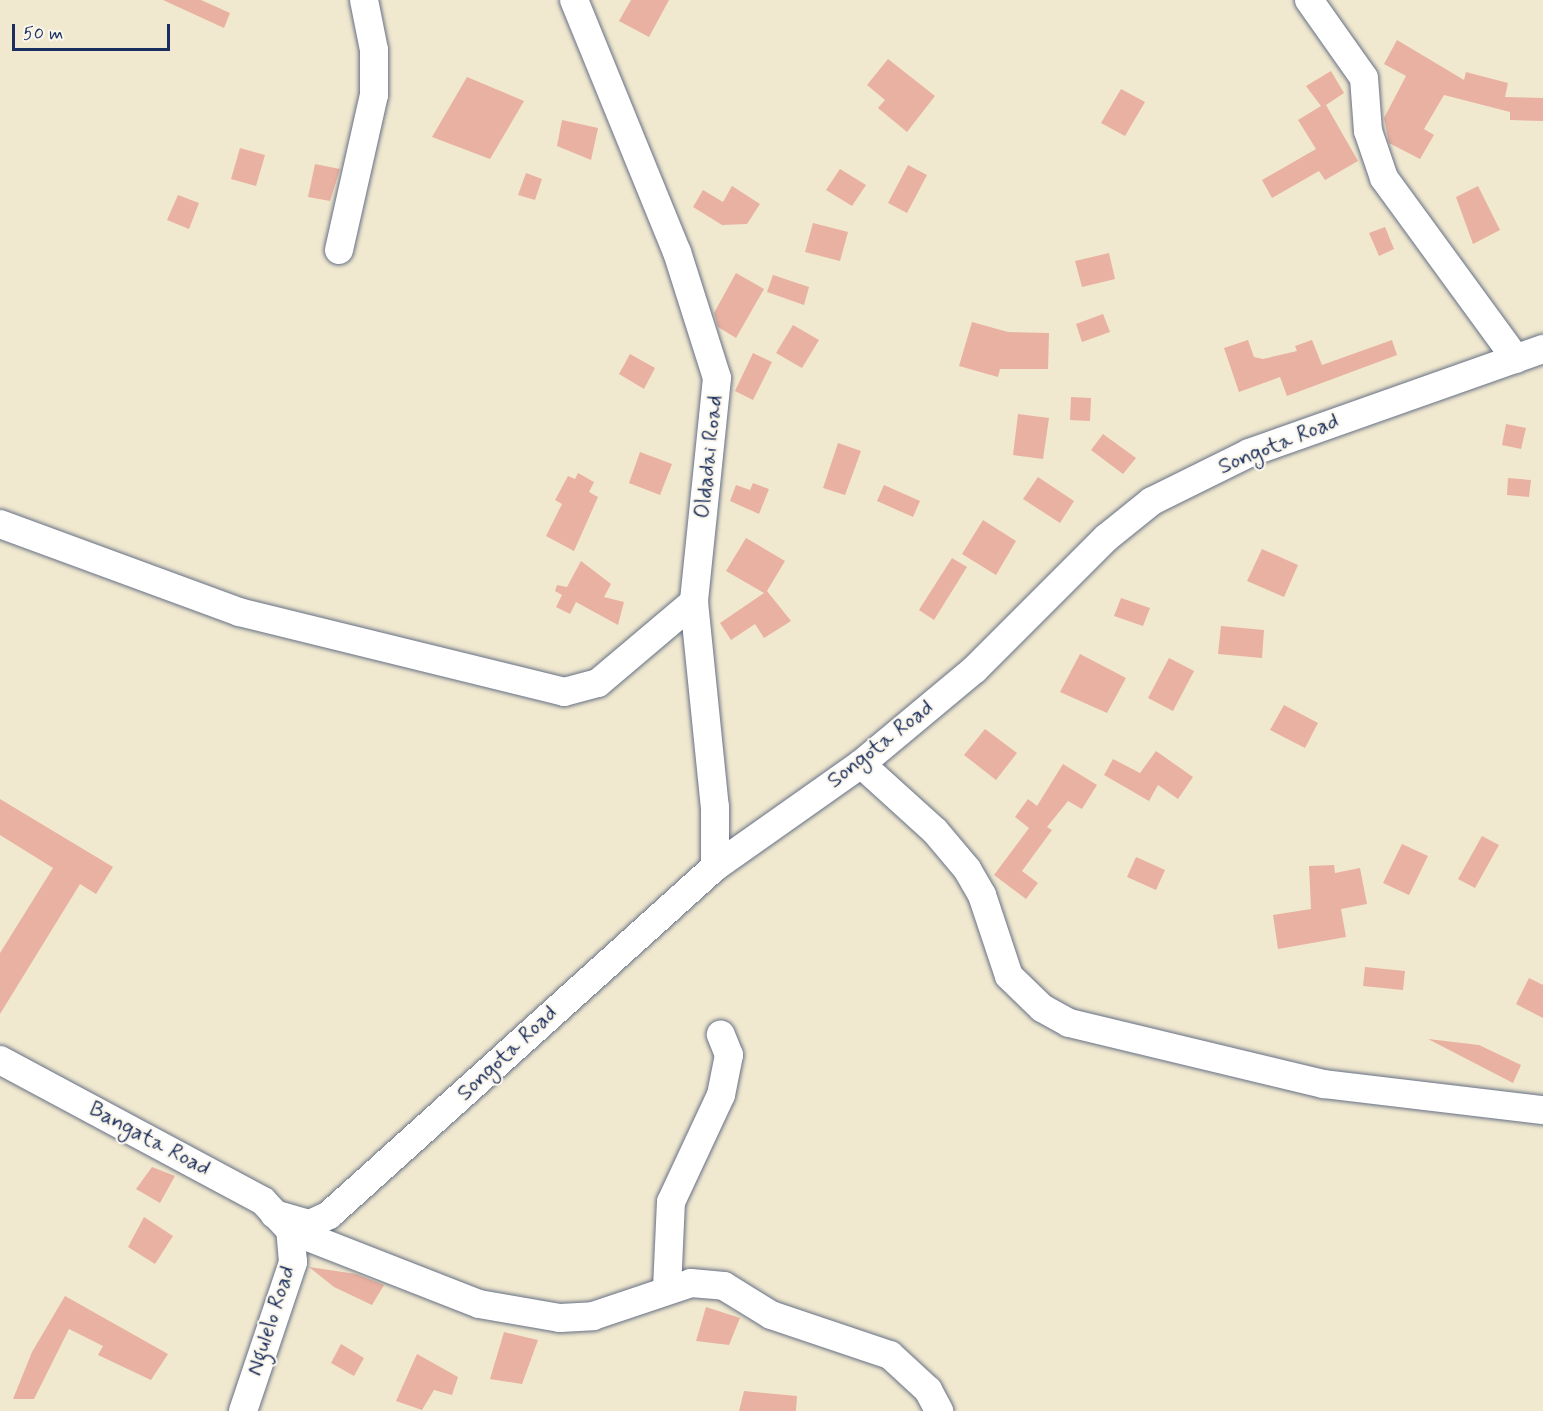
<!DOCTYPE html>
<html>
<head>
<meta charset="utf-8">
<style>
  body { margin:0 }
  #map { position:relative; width:1543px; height:1411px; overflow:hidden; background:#f1e9cf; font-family:Mynerve,sans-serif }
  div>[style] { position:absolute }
  .building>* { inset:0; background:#e9b1a1 }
  .roads { filter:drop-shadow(0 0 2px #667086) drop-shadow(0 0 2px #667086) }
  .minor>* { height:28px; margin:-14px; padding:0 14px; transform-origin:14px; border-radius:14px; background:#fff }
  span { translate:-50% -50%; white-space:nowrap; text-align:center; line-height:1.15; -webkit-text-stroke:4.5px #fbf7ec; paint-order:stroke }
  .street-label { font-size:22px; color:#1b2f5e }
  .scale { position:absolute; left:12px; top:24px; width:158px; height:27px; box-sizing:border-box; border:3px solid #1b2f5e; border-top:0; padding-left:8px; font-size:18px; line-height:21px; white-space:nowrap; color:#1b2f5e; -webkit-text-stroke:4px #fbf7ec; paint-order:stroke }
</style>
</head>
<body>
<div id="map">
  <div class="building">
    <div style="clip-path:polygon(163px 0,201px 0,230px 13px,224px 28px)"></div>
    <div style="clip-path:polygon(631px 0,669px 0,649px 37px,619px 21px)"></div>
    <div style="clip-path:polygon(1397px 40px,1464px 80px,1466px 72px,1508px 83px,1505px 97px,1543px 98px,1543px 121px,1510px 120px,1510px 112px,1444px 95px,1424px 129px,1434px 135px,1420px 159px,1389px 143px,1384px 118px,1406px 76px,1384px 64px)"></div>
    <div style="clip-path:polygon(888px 59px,935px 96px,907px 132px,878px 108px,885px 100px,867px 85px)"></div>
    <div style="clip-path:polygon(1331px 71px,1344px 93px,1326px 105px,1358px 161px,1325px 180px,1319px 171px,1272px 198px,1262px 180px,1316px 149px,1298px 120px,1321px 106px,1306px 86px)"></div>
    <div style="clip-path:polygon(467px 77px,524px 101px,490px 159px,432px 137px)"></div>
    <div style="clip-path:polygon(1121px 89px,1145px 102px,1125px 136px,1101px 123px)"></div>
    <div style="clip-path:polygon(562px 120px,598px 128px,591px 160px,557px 146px)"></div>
    <div style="clip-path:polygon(240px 148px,265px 155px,256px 186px,231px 179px)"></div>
    <div style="clip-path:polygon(315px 164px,340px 169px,330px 201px,308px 197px)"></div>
    <div style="clip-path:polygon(908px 165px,927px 175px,907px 213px,888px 203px)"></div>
    <div style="clip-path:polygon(840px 169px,866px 185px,852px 206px,826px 190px)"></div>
    <div style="clip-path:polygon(526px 173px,542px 179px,535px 200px,518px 195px)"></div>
    <div style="clip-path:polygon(732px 186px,760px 204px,747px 224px,722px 225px,693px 207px,703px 190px,723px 202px)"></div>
    <div style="clip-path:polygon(1478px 186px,1500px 230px,1473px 244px,1456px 197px)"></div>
    <div style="clip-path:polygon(178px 195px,199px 203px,189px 229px,167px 220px)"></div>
    <div style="clip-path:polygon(813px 223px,848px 232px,840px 261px,805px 252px)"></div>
    <div style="clip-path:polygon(1385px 227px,1394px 249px,1379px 256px,1369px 233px)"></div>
    <div style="clip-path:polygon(1109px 253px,1115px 279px,1082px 287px,1075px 261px)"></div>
    <div style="clip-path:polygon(736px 273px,764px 289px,736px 338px,718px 327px,714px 313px)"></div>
    <div style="clip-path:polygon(773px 275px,809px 287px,804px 305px,767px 292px)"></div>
    <div style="clip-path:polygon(1103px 314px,1110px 332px,1082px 342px,1076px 324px)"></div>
    <div style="clip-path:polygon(972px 322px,1008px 332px,1049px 333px,1048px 369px,1000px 369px,998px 377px,959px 366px)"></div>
    <div style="clip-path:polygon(793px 325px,819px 340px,802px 368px,776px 353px)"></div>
    <div style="clip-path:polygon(1248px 340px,1254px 357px,1263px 359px,1297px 351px,1295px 346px,1312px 340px,1322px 365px,1392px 340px,1397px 355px,1287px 396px,1280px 377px,1239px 392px,1224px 348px)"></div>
    <div style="clip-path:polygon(753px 353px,772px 362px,753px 400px,735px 391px)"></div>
    <div style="clip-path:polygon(630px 354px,655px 368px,644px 389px,619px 374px)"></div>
    <div style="clip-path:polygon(1071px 397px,1091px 398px,1090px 421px,1070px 420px)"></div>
    <div style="clip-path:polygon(1018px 414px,1049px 418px,1043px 459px,1013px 455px)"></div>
    <div style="clip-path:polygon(1506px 424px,1526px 428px,1521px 449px,1502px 445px)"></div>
    <div style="clip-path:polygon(1103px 434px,1136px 458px,1123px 474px,1091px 450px)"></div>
    <div style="clip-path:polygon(838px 443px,861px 451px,845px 495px,823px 488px)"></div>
    <div style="clip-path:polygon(640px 452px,672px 464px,660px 495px,629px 483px)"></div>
    <div style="clip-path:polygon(578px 473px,594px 482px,589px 492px,598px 497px,574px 551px,546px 536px,562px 504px,555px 500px,568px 476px,575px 479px)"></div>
    <div style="clip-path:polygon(1038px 477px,1074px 501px,1060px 523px,1023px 499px)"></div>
    <div style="clip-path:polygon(1508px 478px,1531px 480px,1529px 497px,1507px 495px)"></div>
    <div style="clip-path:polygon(753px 483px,769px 489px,759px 514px,730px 501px,736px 485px,750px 490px)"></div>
    <div style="clip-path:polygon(884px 485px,920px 501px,913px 517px,877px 501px)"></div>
    <div style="clip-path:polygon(983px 520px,1016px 541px,996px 575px,962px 554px)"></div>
    <div style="clip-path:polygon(746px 538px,785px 561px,767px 591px,791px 621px,764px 638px,755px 624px,731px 640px,720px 623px,764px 593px,726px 571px)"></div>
    <div style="clip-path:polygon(1262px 549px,1298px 565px,1284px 597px,1247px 581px)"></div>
    <div style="clip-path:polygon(952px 558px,967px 567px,934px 620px,919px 610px)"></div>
    <div style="clip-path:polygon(581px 561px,611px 584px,604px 597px,624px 602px,618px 625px,576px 602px,570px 614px,556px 607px,562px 595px,555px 591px,557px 585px,567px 587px)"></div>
    <div style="clip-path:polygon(1121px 598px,1150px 608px,1143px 626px,1114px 616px)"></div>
    <div style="clip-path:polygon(1221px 626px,1264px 630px,1262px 658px,1218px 654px)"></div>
    <div style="clip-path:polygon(1080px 654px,1126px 678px,1107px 713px,1060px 692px)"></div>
    <div style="clip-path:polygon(1169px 658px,1194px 671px,1173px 711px,1148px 698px)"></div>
    <div style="clip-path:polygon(1284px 705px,1318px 723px,1305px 748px,1270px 730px)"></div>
    <div style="clip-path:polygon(985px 729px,1017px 753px,996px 780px,964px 755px)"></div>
    <div style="clip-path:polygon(1156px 751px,1193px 777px,1178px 799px,1158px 785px,1149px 801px,1104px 775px,1113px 759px,1140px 773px)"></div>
    <div style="clip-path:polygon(1063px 764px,1097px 785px,1082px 809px,1068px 801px,1047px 827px,1052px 830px,1022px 871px,1038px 883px,1026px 899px,994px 875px,1029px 828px,1015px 817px,1028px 799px,1037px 806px)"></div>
    <div style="clip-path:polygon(0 799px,113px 867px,96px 894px,80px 884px,0 1014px,0 953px,53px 868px,0 835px)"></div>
    <div style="clip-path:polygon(1482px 836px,1499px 845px,1475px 888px,1458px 879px)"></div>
    <div style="clip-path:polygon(1402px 844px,1428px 856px,1409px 895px,1383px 883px)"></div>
    <div style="clip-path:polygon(1136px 857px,1165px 870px,1156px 890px,1127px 877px)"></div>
    <div style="clip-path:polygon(1334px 865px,1335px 873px,1360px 868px,1367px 904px,1341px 909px,1346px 937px,1278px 949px,1273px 915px,1311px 909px,1309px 866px)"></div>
    <div style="clip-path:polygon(1365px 967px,1405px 971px,1403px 990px,1363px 986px)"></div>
    <div style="clip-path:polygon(1529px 978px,1543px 985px,1543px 1018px,1516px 1004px)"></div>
    <div style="clip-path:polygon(1428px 1039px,1479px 1045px,1521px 1065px,1513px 1083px)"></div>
    <div style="clip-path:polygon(152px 1167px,175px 1176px,160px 1203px,136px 1189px)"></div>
    <div style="clip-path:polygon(144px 1217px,173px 1236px,155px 1264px,128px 1247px)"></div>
    <div style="clip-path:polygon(309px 1267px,356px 1274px,384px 1285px,372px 1305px,334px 1287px)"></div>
    <div style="clip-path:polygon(65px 1296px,168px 1354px,151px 1380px,98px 1355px,103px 1346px,69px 1329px,34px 1399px,13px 1399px,32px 1352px)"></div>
    <div style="clip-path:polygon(706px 1307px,740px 1318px,729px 1345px,696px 1341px)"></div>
    <div style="clip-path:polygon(504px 1332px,538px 1340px,522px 1384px,490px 1379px)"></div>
    <div style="clip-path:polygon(341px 1344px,364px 1358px,354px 1376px,331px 1363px)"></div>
    <div style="clip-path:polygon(417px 1354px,458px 1377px,452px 1395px,434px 1390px,422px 1410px,396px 1401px)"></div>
    <div style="clip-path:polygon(744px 1391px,797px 1396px,796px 1411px,739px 1411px)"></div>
  </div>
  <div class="roads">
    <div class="minor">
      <div style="left:574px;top:0;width:272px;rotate:67.8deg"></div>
      <div style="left:677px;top:252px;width:132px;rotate:72.4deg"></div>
      <div style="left:717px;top:378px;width:225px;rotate:95.9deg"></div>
      <div style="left:694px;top:602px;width:206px;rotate:84.2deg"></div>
      <div style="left:715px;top:807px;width:60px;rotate:90deg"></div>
      <div style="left:1309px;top:0;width:95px;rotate:54.8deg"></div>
      <div style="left:1364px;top:78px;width:53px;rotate:85.7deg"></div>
      <div style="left:1368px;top:131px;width:50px;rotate:71.2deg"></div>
      <div style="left:1384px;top:178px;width:224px;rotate:53.9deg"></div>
      <div style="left:339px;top:250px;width:159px;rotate:-77.3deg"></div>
      <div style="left:374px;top:95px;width:45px;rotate:-90deg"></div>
      <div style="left:374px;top:50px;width:51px;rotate:-101.3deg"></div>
      <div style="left:0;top:524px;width:255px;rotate:20.2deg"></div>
      <div style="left:239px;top:612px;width:335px;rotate:13.8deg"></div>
      <div style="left:564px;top:692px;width:35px;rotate:-15deg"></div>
      <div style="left:598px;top:683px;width:126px;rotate:-40.2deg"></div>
      <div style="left:861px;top:764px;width:100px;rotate:42.2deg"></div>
      <div style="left:935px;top:831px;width:50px;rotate:49.9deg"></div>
      <div style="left:967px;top:869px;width:30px;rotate:60deg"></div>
      <div style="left:982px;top:895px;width:85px;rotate:71.6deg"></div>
      <div style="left:1009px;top:976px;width:46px;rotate:44.1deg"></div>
      <div style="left:1042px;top:1008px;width:31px;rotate:29deg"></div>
      <div style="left:1069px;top:1023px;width:262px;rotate:13.5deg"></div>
      <div style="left:1324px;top:1084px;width:221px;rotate:6.8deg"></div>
      <div style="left:0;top:1060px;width:298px;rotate:28.2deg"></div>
      <div style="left:263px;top:1201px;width:40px;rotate:47deg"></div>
      <div style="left:290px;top:1230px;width:203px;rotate:21.4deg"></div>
      <div style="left:479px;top:1304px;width:82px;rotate:9.8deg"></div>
      <div style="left:560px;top:1318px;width:33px;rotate:-3deg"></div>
      <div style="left:593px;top:1316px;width:103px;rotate:-18.6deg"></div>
      <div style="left:691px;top:1283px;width:33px;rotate:5deg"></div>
      <div style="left:724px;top:1286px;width:55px;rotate:31.7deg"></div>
      <div style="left:771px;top:1315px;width:126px;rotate:18.6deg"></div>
      <div style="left:890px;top:1355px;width:52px;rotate:42.6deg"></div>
      <div style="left:928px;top:1390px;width:24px;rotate:62deg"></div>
      <div style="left:274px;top:1214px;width:37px;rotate:16deg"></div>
      <div style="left:310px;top:1224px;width:21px;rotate:-25deg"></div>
      <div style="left:329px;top:1215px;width:520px;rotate:-42.04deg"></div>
      <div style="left:715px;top:867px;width:179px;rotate:-35.2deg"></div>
      <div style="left:861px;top:764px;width:147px;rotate:-39.8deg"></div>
      <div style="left:974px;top:670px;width:187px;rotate:-45deg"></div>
      <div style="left:1106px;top:538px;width:59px;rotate:-38.8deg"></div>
      <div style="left:1152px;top:501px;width:108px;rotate:-26.3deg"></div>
      <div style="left:1249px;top:453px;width:312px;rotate:-19.5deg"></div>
      <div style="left:667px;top:1289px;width:87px;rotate:-87.4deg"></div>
      <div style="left:671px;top:1202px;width:118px;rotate:-65deg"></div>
      <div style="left:721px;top:1095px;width:41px;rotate:-78.7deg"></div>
      <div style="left:729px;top:1055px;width:22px;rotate:-112deg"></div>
      <div style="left:243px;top:1411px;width:157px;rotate:-71.4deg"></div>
      <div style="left:293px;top:1262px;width:32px;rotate:-95deg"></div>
    </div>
  </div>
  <div class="street-label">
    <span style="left:1279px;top:445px;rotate:-22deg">Songota Road</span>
    <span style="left:710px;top:457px;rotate:-84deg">Oldadai Road</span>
    <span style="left:881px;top:745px;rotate:-38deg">Songota Road</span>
    <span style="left:508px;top:1054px;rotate:-43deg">Songota Road</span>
    <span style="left:149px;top:1140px;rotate:28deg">Bangata Road</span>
    <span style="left:272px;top:1321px;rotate:-72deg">Ngulelo Road</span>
  </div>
  <div class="scale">50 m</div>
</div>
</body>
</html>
